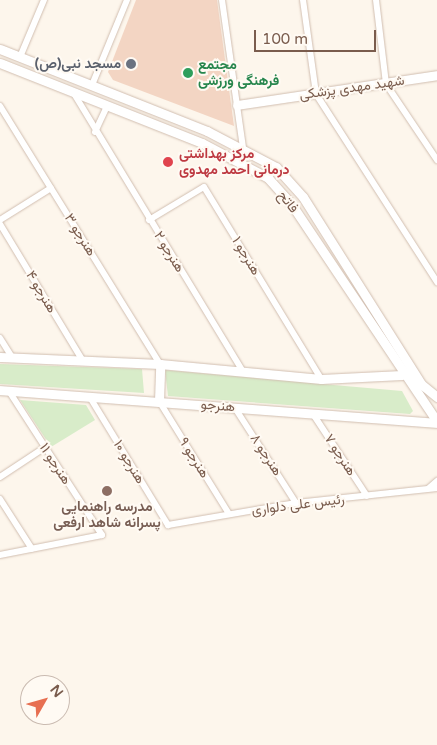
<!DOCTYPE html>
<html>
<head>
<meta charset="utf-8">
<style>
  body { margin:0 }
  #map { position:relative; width:437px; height:745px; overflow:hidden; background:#fdf6ec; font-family:"Varela Round",Vazirmatn,sans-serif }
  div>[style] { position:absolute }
  .green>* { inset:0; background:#d8ecc9 }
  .building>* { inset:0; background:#f3d5c3 }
  .roads { filter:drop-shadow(0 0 1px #d1beb0) drop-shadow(0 0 1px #d1beb0) }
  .minor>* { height:6px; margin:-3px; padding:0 3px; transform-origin:3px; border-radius:3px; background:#fff }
  .tertiary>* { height:9px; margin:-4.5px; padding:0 4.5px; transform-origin:4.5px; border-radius:4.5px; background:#fff }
  .secondary>* { height:9px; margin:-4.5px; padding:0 4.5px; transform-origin:4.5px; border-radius:4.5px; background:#fff }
  .dots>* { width:14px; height:14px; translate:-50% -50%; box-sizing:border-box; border:2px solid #fffaf3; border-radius:50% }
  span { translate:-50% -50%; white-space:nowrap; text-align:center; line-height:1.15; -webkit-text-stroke:4px #fffaf3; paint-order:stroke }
  .worship-label { font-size:14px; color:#5b616d; font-weight:700 }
  .right { translate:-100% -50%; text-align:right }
  .leisure-label { font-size:14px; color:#27864d; font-weight:700 }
  .left { translate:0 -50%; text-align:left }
  .street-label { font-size:14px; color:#7a5c4d }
  .health-label { font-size:14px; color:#be3a42; font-weight:700 }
  .education-label { font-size:14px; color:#785e54; font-weight:700 }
  .north { position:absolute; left:20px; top:675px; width:50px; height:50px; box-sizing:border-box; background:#fffaf3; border:1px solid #cabbb1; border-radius:50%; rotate:52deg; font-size:14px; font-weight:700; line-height:20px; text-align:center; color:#7a5c4d }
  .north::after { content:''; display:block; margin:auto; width:18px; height:22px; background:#e76f51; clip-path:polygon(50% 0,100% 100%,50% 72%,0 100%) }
  .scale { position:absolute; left:254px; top:30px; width:122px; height:22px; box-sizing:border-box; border:2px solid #7a5c4d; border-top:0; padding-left:6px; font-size:15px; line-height:18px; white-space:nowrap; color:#7a5c4d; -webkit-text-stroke:4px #fffaf3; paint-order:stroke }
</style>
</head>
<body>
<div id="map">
  <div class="green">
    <div style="clip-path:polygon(0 364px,142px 369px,144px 393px,0 384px)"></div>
    <div style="clip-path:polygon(165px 370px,402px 391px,413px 411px,410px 414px,168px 396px)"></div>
    <div style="clip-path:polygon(20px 400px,86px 405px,95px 420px,51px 447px)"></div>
  </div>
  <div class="building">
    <div style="clip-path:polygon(136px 0,217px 0,234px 126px,113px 80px,108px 72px)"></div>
  </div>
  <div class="roads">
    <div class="minor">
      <div style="left:222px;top:0;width:148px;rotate:81.9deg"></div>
      <div style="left:303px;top:0;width:95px;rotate:82.1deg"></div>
      <div style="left:316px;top:94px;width:224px;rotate:57.2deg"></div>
      <div style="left:376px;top:0;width:85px;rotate:83.2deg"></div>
      <div style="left:386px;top:84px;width:92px;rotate:56.1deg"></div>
      <div style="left:20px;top:57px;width:62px;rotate:-67.2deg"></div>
      <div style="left:92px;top:85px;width:92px;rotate:-67.6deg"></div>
      <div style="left:73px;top:92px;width:328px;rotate:58.7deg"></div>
      <div style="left:0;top:106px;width:304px;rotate:58.2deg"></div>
      <div style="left:95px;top:132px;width:29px;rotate:-65deg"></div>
      <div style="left:0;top:220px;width:60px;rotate:-32.1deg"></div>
      <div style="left:149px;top:220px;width:64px;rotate:-31deg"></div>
      <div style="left:204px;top:187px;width:225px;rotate:58.6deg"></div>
      <div style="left:0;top:224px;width:160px;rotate:58.8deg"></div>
      <div style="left:0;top:338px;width:22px;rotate:58deg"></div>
      <div style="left:91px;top:399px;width:148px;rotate:58.6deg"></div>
      <div style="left:168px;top:525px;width:130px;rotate:-9.8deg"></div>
      <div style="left:296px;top:503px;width:142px;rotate:-6.1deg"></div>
      <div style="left:159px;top:401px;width:133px;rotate:58.2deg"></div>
      <div style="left:235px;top:408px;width:113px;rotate:57.3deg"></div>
      <div style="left:313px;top:414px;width:98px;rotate:56.6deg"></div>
      <div style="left:0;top:477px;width:53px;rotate:-33.4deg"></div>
      <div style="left:429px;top:488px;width:11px;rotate:-41deg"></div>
      <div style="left:0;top:499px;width:59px;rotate:57.4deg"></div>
      <div style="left:0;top:555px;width:104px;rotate:-11.1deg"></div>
      <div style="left:102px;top:535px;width:171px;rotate:-122.9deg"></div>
    </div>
    <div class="tertiary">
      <div style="left:237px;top:105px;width:202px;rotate:-8.5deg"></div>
      <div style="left:0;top:357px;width:160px;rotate:2.5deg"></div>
      <div style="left:160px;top:364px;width:162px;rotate:5.3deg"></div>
      <div style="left:321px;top:379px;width:81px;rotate:-2.8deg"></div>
      <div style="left:0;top:390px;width:438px;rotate:4.3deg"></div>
      <div style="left:159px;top:401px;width:37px;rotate:-88deg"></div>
    </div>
    <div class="secondary">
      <div style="left:0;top:49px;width:223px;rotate:21.6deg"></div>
      <div style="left:207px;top:131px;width:78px;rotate:27.6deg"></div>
      <div style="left:276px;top:167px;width:40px;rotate:48deg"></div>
      <div style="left:303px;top:197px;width:221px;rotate:57.7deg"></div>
      <div style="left:421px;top:384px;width:21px;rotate:39deg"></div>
      <div style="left:0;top:63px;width:217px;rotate:21.6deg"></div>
      <div style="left:202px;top:143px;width:75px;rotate:27.9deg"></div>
      <div style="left:268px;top:178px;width:36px;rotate:48deg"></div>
      <div style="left:292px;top:205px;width:257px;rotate:56.2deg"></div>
    </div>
  </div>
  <div class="dots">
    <div style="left:131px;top:64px;background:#6b7280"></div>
    <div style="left:188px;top:73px;background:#2e9e5b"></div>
    <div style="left:168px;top:162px;background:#e0444e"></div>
    <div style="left:107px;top:491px;background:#8d6e63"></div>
  </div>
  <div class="worship-label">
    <span class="right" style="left:121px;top:64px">مسجد نبی(ص)</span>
  </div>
  <div class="leisure-label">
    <span class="left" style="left:198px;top:73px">مجتمع<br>فرهنگی ورزشی</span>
  </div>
  <div class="street-label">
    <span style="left:352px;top:88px;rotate:-8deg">شهید مهدی پزشکی</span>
    <span style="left:288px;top:202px;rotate:52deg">فاتح</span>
    <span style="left:80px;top:235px;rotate:58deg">هنرجو ۳</span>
    <span style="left:169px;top:252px;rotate:58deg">هنرجو ۲</span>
    <span style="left:246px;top:256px;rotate:59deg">هنرجو ۱</span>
    <span style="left:41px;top:292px;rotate:59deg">هنرجو ۴</span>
    <span style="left:218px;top:406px;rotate:5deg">هنرجو</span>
    <span style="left:266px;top:455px;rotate:57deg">هنرجو ۸</span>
    <span style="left:340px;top:455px;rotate:57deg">هنرجو ۷</span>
    <span style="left:194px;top:458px;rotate:58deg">هنرجو ۹</span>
    <span style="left:129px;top:462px;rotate:59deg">هنرجو ۱۰</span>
    <span style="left:55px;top:464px;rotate:57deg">هنرجو ۱۱</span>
    <span style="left:298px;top:505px;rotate:-7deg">رئیس علی دلواری</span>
  </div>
  <div class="health-label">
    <span class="left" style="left:179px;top:162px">مرکز بهداشتی<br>درمانی احمد مهدوی</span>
  </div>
  <div class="education-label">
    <span style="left:107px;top:515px">مدرسه راهنمایی<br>پسرانه شاهد ارفعی</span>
  </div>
  <div class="north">N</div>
  <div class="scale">100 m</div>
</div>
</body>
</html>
